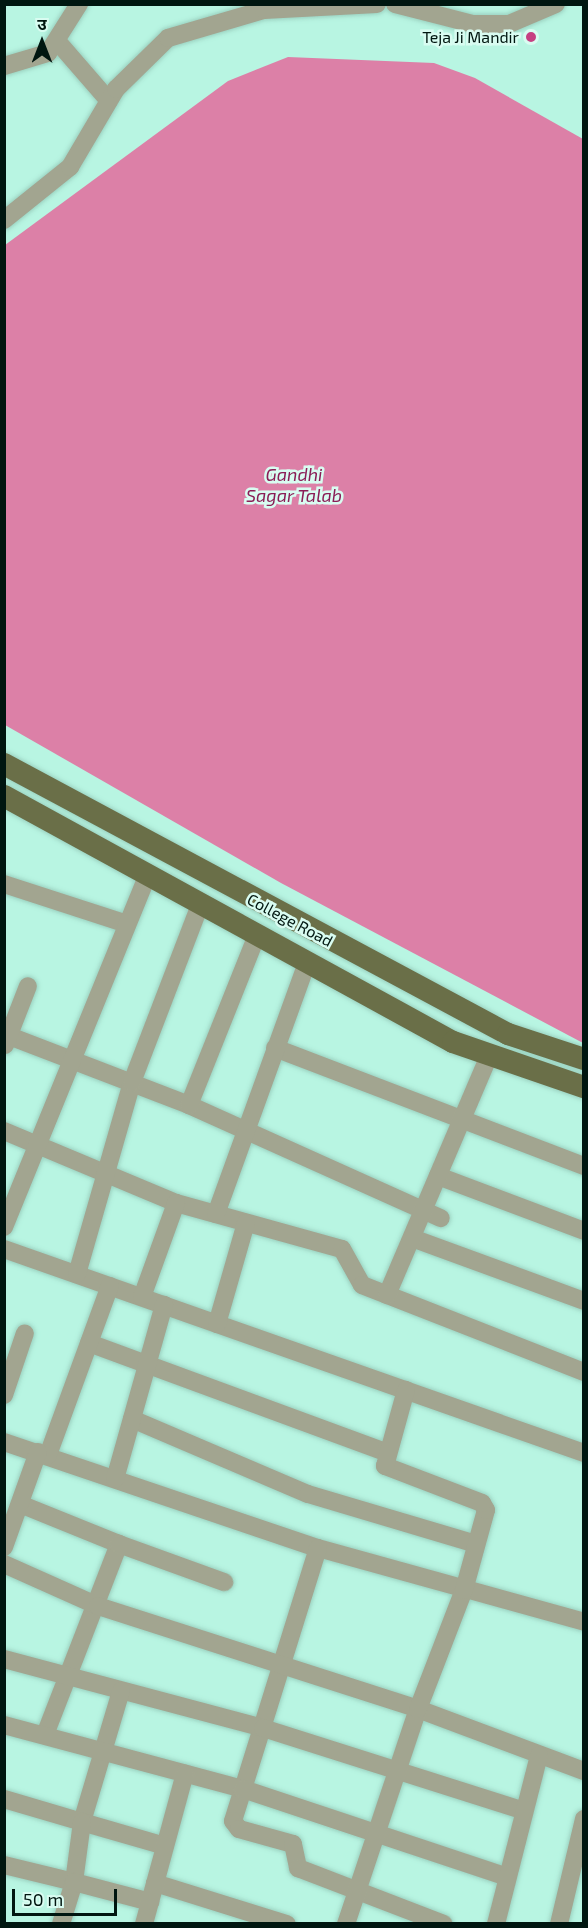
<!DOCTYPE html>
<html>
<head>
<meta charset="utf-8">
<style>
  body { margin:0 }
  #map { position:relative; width:588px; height:1928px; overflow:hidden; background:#b8f5e2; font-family:"Exo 2","Noto Sans Devanagari",sans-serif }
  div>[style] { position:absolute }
  .water>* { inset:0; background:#dc80a7 }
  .roads { filter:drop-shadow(0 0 2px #9bd1c0) drop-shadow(0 0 2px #9bd1c0) }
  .minor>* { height:18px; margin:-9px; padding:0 9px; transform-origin:9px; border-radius:9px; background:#a2a590 }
  .major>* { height:22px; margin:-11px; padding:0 11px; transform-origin:11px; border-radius:11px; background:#6a6f48 }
  .dots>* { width:16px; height:16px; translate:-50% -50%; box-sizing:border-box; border:3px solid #d9fcf1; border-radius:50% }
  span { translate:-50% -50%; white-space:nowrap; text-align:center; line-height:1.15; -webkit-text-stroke:5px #d9fcf1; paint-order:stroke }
  .poi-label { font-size:16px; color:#001610 }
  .right { translate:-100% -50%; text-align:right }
  .street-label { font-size:16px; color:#001610 }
  .water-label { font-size:18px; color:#8a1d56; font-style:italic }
  .frame { position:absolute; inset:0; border:6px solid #001610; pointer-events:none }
  .north { position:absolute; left:12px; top:12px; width:60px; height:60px; -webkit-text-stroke:4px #d9fcf1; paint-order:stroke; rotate:0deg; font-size:16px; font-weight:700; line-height:24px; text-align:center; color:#001610 }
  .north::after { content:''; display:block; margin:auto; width:21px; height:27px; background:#001610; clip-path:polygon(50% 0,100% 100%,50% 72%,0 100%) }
  .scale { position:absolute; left:12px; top:1889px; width:105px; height:27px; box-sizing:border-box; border:3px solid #001610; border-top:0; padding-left:8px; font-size:18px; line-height:21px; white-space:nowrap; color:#001610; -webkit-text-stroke:4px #d9fcf1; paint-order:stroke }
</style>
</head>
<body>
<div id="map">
  <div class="water">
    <div style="clip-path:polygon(288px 57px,434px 63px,475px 78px,583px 139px,583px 1043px,281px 883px,5px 725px,5px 245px,228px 81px)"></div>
  </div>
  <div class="roads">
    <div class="minor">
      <div style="left:395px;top:4px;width:81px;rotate:14.4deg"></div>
      <div style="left:473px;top:24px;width:36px"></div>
      <div style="left:509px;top:24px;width:51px;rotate:-23.1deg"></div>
      <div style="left:57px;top:41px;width:79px;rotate:49.1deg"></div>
      <div style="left:4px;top:66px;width:46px;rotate:-16.5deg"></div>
      <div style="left:48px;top:53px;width:58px;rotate:-57.7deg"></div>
      <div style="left:4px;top:220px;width:85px;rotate:-38.8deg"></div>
      <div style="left:70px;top:167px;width:91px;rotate:-59.5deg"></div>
      <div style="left:116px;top:89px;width:73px;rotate:-44.4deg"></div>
      <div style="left:168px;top:38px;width:100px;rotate:-16.3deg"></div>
      <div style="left:264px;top:10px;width:113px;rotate:-3deg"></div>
      <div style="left:4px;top:884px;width:129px;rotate:18deg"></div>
      <div style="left:4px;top:1034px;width:198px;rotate:21deg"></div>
      <div style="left:189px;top:1105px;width:276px;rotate:24.2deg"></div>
      <div style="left:5px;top:1045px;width:63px;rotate:-68.7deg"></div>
      <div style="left:275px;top:1048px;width:331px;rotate:20.9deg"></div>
      <div style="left:189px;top:1105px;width:183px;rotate:-68.2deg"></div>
      <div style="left:4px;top:1131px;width:186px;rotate:22.7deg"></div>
      <div style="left:176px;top:1203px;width:172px;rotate:15.5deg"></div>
      <div style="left:342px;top:1249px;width:41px;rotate:60.9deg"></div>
      <div style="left:362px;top:1285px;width:238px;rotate:21.4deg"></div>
      <div style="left:438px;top:1176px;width:156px;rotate:20.6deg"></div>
      <div style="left:216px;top:1214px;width:267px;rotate:-70.1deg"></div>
      <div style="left:4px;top:1227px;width:379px;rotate:-67.8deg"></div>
      <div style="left:412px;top:1238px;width:183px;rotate:20.1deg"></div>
      <div style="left:4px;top:1249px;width:615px;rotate:19.38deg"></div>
      <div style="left:77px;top:1274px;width:200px;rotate:-74deg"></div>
      <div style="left:132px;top:1082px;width:190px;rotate:-69deg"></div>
      <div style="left:387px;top:1295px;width:260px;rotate:-66.9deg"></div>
      <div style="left:142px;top:1297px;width:100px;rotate:-70.1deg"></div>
      <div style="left:217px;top:1324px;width:105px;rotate:-74deg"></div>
      <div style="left:89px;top:1343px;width:315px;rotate:20.2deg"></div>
      <div style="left:4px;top:1395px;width:65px;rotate:-71.3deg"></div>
      <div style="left:132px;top:1419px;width:191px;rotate:23.1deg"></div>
      <div style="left:308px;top:1494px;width:175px;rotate:16.6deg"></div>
      <div style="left:4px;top:1442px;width:331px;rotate:18.7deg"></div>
      <div style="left:318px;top:1548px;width:276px;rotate:15.5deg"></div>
      <div style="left:48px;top:1455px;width:180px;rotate:-69.9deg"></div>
      <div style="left:115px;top:1479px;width:181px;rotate:-74.3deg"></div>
      <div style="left:20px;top:1504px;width:107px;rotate:22deg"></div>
      <div style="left:119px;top:1544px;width:205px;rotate:111.2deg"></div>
      <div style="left:119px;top:1544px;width:112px;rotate:19.9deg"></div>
      <div style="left:4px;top:1547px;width:101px;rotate:-70.3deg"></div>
      <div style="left:318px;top:1548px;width:286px;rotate:107.3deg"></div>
      <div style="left:233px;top:1821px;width:10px;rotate:53deg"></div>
      <div style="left:239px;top:1829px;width:56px;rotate:15.5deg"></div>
      <div style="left:293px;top:1844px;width:25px;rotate:78deg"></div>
      <div style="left:298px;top:1868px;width:156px;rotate:21deg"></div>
      <div style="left:4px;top:1564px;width:103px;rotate:24.1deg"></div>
      <div style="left:98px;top:1606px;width:336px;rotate:17.8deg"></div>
      <div style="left:418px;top:1709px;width:177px;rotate:20.5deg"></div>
      <div style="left:4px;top:1659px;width:268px;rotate:14.9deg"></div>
      <div style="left:263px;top:1728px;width:272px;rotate:17.6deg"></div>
      <div style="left:121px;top:1691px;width:137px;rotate:106.6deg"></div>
      <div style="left:82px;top:1822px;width:86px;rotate:16.1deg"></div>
      <div style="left:4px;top:1725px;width:247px;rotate:15deg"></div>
      <div style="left:243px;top:1789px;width:278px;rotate:18.4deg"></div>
      <div style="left:4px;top:1799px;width:81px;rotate:16.4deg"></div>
      <div style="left:82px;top:1822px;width:61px;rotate:97.6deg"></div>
      <div style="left:74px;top:1882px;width:72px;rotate:-166.3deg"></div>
      <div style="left:155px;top:1883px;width:138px;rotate:17.3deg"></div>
      <div style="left:61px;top:1924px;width:44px;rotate:-72.8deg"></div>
      <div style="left:74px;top:1882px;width:79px;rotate:14.7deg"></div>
      <div style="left:144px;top:1924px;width:156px;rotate:-74.8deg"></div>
      <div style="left:346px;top:1924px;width:227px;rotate:-71.5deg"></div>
      <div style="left:418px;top:1709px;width:128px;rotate:-68.9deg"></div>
      <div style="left:464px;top:1590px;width:83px;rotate:-74.6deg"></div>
      <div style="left:486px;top:1510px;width:8px;rotate:-120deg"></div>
      <div style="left:482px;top:1503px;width:104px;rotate:-159.1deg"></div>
      <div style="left:385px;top:1466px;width:79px;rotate:-74.6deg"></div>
      <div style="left:496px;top:1924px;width:174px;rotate:-75.7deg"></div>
      <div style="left:559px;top:1924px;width:108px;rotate:-76.6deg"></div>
    </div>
    <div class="major">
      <div style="left:4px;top:764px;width:572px;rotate:28.18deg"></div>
      <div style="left:508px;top:1034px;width:80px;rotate:18.2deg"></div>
      <div style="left:4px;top:796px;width:512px;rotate:28.72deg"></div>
      <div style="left:453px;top:1042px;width:139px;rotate:19deg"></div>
    </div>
  </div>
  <div class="dots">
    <div style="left:531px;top:37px;background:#c64082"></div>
  </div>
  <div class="poi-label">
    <span class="right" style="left:519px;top:37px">Teja Ji Mandir</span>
  </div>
  <div class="street-label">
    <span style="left:290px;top:920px;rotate:28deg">College Road</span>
  </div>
  <div class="water-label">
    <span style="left:294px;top:485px">Gandhi<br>Sagar Talab</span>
  </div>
  <div class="frame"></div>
  <div class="north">उ</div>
  <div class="scale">50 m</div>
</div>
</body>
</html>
